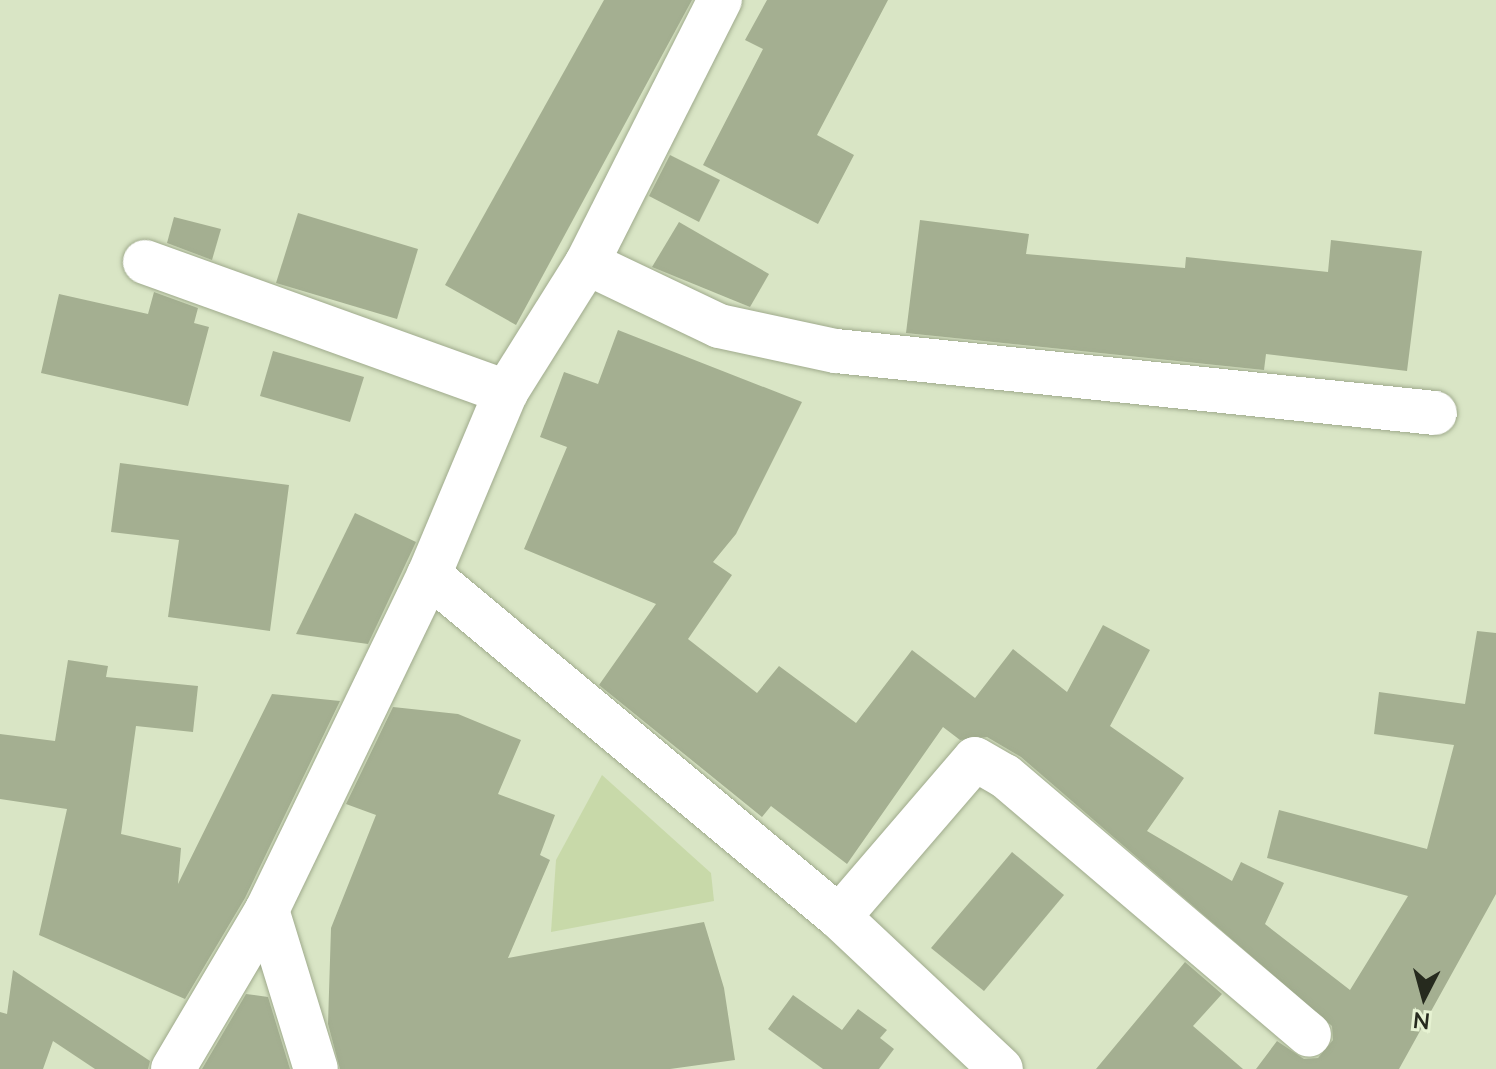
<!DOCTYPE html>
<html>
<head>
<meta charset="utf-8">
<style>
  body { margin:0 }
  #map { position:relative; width:1496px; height:1069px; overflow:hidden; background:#d9e5c5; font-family:Lato,sans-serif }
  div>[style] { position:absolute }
  .green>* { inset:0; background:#c8d9a9 }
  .building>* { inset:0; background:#a4af91 }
  .roads { filter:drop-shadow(0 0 2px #9faa8c) drop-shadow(0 0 2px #9faa8c) }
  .minor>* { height:44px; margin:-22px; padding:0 22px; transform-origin:22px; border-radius:22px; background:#fff }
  span { translate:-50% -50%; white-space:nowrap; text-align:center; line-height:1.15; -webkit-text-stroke:7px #e6f2d2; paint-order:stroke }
  .north { position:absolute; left:1384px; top:957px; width:80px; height:80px; -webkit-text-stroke:6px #e6f2d2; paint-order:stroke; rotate:186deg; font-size:22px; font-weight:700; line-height:32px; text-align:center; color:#262a1e }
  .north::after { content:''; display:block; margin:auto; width:28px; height:36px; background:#262a1e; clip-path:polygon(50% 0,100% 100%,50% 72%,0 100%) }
</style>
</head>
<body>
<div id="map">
  <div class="green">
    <div style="clip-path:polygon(602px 775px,711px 873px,714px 901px,551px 932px,556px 860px)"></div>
  </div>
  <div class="building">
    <div style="clip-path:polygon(604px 0,692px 0,516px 325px,445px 285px)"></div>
    <div style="clip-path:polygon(767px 0,888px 0,817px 135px,854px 155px,818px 224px,703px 165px,763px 49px,745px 40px)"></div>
    <div style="clip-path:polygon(670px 155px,720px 180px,699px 222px,649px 196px)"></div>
    <div style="clip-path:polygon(298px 213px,418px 249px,397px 319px,276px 283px)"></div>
    <div style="clip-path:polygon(174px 217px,221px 229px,212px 260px,167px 243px)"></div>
    <div style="clip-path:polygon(920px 220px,1029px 234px,1026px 254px,1185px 268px,1186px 257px,1328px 272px,1331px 240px,1422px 251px,1407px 371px,1266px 354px,1264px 370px,906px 333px)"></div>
    <div style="clip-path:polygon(679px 222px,769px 274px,750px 307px,652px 267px)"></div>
    <div style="clip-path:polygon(154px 292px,198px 308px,194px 323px,209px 327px,188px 406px,41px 373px,59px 294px,148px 314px)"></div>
    <div style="clip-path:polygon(618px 330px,802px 402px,736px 534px,713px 562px,732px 575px,688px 639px,757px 693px,779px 666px,856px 723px,912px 650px,975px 698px,1013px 649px,1067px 692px,1103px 625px,1150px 650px,1110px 726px,1184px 778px,1147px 831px,1232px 881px,1241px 862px,1284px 883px,1265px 924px,1350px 990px,1408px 896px,1267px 858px,1279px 810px,1427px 849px,1454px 745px,1374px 734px,1379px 692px,1465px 704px,1477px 631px,1496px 633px,1496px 894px,1399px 1069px,1256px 1069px,1277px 1041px,1304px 1059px,1318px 1058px,1333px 1040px,1332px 1026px,1021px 757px,987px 737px,960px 740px,943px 727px,847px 864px,771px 806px,762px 817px,599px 685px,656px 604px,524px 549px,567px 447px,540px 437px,564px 372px,598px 384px)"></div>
    <div style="clip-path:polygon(273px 351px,364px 377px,350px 422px,260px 396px)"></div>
    <div style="clip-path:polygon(120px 463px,289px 485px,270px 631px,168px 617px,179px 540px,111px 532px)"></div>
    <div style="clip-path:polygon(355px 513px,416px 542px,368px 644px,296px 634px)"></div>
    <div style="clip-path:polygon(68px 660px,108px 666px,106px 677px,198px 686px,193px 732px,136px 726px,121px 834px,181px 848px,178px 884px,272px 694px,340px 701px,245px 898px,185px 999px,39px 935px,67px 809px,0 799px,0 734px,55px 741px)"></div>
    <div style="clip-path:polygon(393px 707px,458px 714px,521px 740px,498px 794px,555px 815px,540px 855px,550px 860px,508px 958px,704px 922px,724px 988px,735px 1060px,670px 1069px,340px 1069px,328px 1024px,331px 928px,376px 815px,346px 804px)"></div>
    <div style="clip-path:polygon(1012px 852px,1064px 895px,984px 991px,931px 948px)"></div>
    <div style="clip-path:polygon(1185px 962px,1222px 994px,1193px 1026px,1243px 1069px,1096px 1069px)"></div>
    <div style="clip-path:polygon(13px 970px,150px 1061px,148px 1069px,95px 1069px,53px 1041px,43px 1069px,0 1069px,0 1012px,7px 1014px)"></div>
    <div style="clip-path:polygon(246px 994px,268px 997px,290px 1069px,202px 1069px)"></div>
    <div style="clip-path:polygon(793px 995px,842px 1030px,858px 1009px,887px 1030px,880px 1038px,894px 1049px,879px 1069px,823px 1069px,768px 1029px)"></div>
  </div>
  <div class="roads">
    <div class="minor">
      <div style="left:145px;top:262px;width:384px;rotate:19.8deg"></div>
      <div style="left:587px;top:263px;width:146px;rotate:25.5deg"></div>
      <div style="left:719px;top:326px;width:120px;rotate:12.1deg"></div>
      <div style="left:836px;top:351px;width:602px;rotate:5.91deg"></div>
      <div style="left:429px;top:575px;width:534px;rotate:39.83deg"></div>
      <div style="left:839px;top:917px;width:222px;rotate:43.2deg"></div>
      <div style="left:267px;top:910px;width:166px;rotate:72.9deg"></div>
      <div style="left:839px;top:917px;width:208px;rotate:-49.3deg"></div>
      <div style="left:975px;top:759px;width:34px;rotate:30deg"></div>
      <div style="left:1005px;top:776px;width:399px;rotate:40.4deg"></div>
      <div style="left:173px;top:1069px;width:185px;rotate:-59.4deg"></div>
      <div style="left:267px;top:910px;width:372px;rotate:-64.2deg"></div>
      <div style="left:429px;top:575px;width:199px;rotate:-67.2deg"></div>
      <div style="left:506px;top:392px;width:152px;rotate:-57.9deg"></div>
      <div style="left:587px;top:263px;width:295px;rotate:-63.2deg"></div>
    </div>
  </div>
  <div class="north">N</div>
</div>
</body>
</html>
